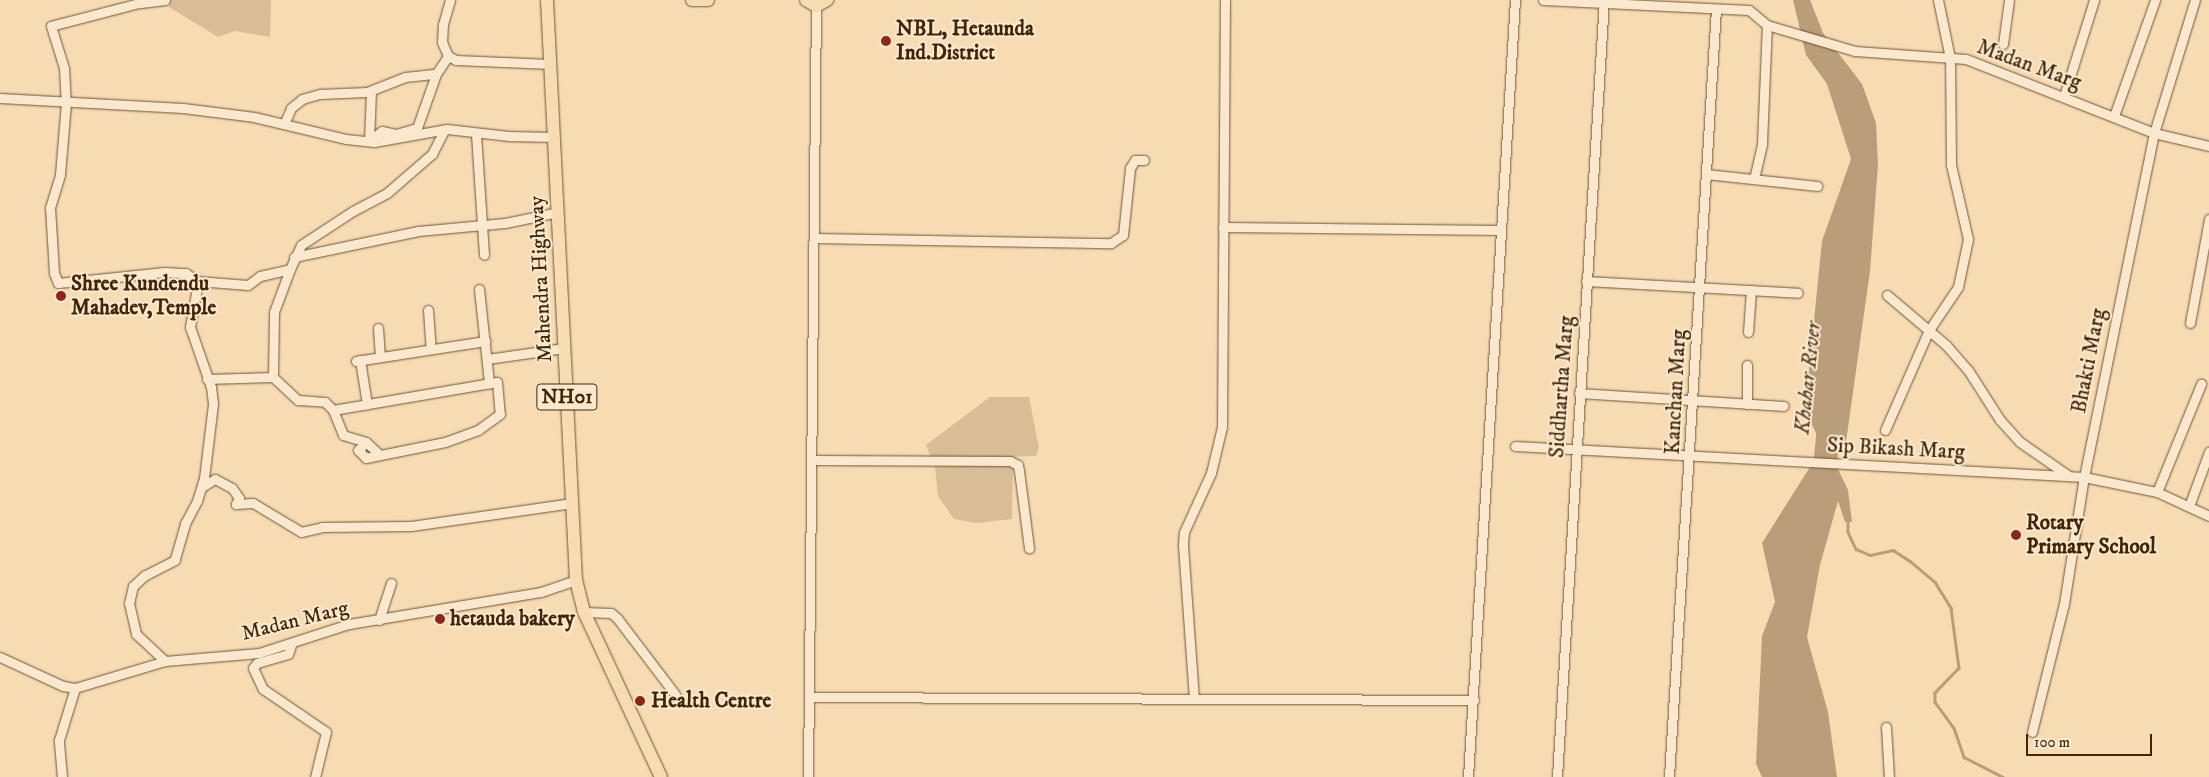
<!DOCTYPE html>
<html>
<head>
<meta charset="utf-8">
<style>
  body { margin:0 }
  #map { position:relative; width:2209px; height:777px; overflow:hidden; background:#f7dcb3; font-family:"IM FELL DW Pica",serif }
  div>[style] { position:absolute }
  .green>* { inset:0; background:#d8bd96 }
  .water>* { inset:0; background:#b99e79 }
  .stream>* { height:2.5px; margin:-1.25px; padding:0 1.25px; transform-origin:1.25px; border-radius:1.25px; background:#b99e79 }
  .river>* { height:15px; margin:-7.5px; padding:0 7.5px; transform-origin:7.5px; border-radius:7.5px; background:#b99e79 }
  .roads { filter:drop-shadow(0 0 1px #6e5434) drop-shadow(0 0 1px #6e5434) }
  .minor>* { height:9px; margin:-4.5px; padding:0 4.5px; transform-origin:4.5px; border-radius:4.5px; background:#fae8ce }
  .highway>* { height:12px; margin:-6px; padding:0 6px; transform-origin:6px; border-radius:6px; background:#f7dcb3 }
  .dots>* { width:14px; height:14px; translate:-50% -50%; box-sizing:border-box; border:2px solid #fae8ce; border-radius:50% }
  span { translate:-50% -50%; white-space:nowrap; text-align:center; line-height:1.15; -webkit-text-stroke:4px #fae8ce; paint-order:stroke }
  .shield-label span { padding:1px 4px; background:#fae8ce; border:1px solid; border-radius:4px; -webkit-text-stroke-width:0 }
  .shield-label { font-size:20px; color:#402609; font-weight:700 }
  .poi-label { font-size:21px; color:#402609; font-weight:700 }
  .left { translate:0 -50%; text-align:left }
  .street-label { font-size:21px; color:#402609 }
  .water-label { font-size:22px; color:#644a2b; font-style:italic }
  .scale { position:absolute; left:2026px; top:734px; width:126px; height:22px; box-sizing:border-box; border:2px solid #402609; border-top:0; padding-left:6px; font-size:15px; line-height:18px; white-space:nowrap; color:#402609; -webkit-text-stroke:4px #fae8ce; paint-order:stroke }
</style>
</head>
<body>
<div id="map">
  <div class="green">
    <div style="clip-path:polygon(171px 0,271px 0,270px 37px,235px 31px,218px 37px,169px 7px)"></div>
    <div style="clip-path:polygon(990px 397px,1029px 397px,1039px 448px,1036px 456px,1013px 457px,1012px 519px,976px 523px,954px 519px,938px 496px,935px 468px,926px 445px)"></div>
  </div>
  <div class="water">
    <div style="clip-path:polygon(1793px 0,1810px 0,1823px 33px,1862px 84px,1876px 123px,1878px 165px,1870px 271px,1846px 442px,1838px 453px,1837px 467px,1848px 490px,1852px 522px,1845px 522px,1838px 501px,1820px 565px,1807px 637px,1828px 712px,1837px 777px,1762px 777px,1756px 764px,1762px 636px,1775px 602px,1762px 543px,1810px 467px,1825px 465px,1826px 454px,1805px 410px,1822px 241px,1851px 159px,1827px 84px,1806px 55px)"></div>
  </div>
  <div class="stream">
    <div style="left:1848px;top:520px;width:12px;rotate:90deg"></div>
    <div style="left:1848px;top:532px;width:19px;rotate:65deg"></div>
    <div style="left:1856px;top:549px;width:15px;rotate:23deg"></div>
    <div style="left:1870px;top:555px;width:24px;rotate:-12deg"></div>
    <div style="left:1893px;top:550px;width:20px;rotate:33deg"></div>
    <div style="left:1910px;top:561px;width:33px;rotate:40deg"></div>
    <div style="left:1935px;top:582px;width:31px;rotate:58deg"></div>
    <div style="left:1951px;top:608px;width:61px;rotate:82.4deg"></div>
    <div style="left:1959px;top:668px;width:35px;rotate:134deg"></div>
    <div style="left:1935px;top:693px;width:9px;rotate:90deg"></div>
    <div style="left:1935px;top:702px;width:32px;rotate:54deg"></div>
    <div style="left:1954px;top:728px;width:31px;rotate:71deg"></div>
    <div style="left:1964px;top:757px;width:44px;rotate:27.1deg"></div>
  </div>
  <div class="river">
    <div style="left:1819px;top:478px;width:52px;rotate:-84.5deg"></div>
  </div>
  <div class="roads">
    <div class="minor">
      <div style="left:165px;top:0;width:26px;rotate:173deg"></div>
      <div style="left:139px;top:3px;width:91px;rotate:165.4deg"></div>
      <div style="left:51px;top:26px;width:44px;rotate:72.8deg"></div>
      <div style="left:64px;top:68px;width:35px;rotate:87deg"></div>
      <div style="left:66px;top:103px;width:72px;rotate:94.8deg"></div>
      <div style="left:60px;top:175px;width:34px;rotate:107deg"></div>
      <div style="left:50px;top:207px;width:66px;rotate:86.5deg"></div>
      <div style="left:54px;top:273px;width:11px;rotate:68deg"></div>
      <div style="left:58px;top:283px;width:107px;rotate:-5.9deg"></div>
      <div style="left:164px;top:272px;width:22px;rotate:3deg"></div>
      <div style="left:186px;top:273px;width:15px;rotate:37deg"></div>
      <div style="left:198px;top:282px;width:46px;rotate:100.1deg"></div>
      <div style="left:190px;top:327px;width:64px;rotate:70.7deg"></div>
      <div style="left:211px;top:387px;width:17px;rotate:83deg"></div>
      <div style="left:213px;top:404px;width:75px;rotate:96.9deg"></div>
      <div style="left:204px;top:478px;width:24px;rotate:107deg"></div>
      <div style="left:197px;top:501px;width:26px;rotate:118deg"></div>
      <div style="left:185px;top:524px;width:37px;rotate:106deg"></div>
      <div style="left:175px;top:560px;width:34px;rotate:153deg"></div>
      <div style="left:145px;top:575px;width:16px;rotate:137deg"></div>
      <div style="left:133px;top:586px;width:17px;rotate:103deg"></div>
      <div style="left:129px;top:603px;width:32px;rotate:77deg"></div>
      <div style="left:136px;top:634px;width:40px;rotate:43deg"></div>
      <div style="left:450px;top:0;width:25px;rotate:106deg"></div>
      <div style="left:443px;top:24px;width:18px;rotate:93deg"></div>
      <div style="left:442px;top:42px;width:15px;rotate:67deg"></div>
      <div style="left:448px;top:56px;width:9px;rotate:27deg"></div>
      <div style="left:456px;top:60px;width:94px;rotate:2.4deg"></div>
      <div style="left:1543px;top:0;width:206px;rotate:2.8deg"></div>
      <div style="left:1749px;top:10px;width:23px;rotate:40deg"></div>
      <div style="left:1767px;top:25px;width:92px;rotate:16.5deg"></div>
      <div style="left:1855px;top:51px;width:111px;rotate:4.1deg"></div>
      <div style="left:1966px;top:59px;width:202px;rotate:21.5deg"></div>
      <div style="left:2154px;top:133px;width:57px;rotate:13.3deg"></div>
      <div style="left:2003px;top:44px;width:44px;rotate:-82.2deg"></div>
      <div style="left:2064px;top:96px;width:101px;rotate:-72.6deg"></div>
      <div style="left:0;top:98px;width:183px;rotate:3.1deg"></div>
      <div style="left:183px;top:108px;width:72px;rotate:7.2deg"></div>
      <div style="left:254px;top:117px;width:95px;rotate:13.4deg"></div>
      <div style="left:346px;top:139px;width:28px;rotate:6deg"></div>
      <div style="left:374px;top:142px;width:74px;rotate:-10.1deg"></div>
      <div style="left:447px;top:129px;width:62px;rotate:6.4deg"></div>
      <div style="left:509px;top:136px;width:45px;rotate:1.3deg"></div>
      <div style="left:2114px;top:116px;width:123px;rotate:-70.5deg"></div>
      <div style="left:284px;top:124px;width:17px;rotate:-66deg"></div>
      <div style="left:291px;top:108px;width:14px;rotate:-39deg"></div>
      <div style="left:302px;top:99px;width:19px;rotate:-16deg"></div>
      <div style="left:320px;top:94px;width:47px;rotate:-2.4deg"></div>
      <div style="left:367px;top:92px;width:41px;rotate:-21.5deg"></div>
      <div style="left:405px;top:77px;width:31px;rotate:-6deg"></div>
      <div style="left:436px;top:74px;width:22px;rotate:-56deg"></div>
      <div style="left:476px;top:134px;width:121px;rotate:86.2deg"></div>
      <div style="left:369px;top:141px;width:16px;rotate:-38deg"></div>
      <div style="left:382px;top:131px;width:14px;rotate:12deg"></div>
      <div style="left:396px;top:134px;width:22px;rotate:-16deg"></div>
      <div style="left:417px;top:128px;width:57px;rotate:-70.6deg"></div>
      <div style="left:369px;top:141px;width:50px;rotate:-87.7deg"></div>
      <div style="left:1706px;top:174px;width:112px;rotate:6.2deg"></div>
      <div style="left:1754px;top:179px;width:37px;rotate:-77deg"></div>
      <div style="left:1762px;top:143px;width:118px;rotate:-87.6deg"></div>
      <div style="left:1223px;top:227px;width:278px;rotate:0.6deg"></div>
      <div style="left:814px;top:238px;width:297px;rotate:1deg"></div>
      <div style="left:1111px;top:243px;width:14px;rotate:-34deg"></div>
      <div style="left:1123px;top:235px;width:67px;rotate:-84deg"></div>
      <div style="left:1130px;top:168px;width:9px;rotate:-58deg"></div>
      <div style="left:1135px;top:160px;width:9px"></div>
      <div style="left:294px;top:257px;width:127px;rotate:-11.8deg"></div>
      <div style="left:418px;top:231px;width:87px;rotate:-5.3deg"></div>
      <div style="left:505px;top:223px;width:54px;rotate:-11.7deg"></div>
      <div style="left:197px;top:281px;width:51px;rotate:4.5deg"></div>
      <div style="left:248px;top:285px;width:15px;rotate:-37deg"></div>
      <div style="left:260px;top:276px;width:31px;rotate:-13deg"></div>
      <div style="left:290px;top:269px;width:26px;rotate:-65deg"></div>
      <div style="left:301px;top:245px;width:62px;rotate:-33.2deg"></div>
      <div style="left:353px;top:211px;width:38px;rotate:-28deg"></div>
      <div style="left:387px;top:193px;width:60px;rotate:-40.9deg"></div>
      <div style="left:432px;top:154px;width:27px;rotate:-63deg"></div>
      <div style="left:1586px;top:281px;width:212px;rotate:3.2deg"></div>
      <div style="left:479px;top:289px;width:95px;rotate:83.9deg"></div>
      <div style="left:1887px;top:295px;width:77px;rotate:40.3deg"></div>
      <div style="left:1946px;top:345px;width:33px;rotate:49deg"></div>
      <div style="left:1968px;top:370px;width:59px;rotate:57.4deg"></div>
      <div style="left:2000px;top:420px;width:30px;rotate:48deg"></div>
      <div style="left:2020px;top:442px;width:60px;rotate:34.8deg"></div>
      <div style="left:428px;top:310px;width:39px;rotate:86deg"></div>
      <div style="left:2190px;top:323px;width:106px;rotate:-79.6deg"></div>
      <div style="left:378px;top:328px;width:29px;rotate:86deg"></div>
      <div style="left:1748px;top:332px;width:42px;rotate:-85.9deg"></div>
      <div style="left:487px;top:359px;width:78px;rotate:-8.1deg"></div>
      <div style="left:360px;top:360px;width:45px;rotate:81deg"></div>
      <div style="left:356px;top:361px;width:131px;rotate:-8.8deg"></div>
      <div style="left:1747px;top:365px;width:39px;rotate:90deg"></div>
      <div style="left:273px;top:377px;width:65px;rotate:-89.1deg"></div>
      <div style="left:274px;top:312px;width:46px;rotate:-69.6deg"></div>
      <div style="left:207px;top:379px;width:66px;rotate:-1.7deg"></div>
      <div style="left:273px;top:377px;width:34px;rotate:43deg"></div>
      <div style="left:298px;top:400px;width:27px;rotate:4deg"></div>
      <div style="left:325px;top:402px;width:11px;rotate:45deg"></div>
      <div style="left:333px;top:410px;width:27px;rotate:68deg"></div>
      <div style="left:343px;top:435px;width:24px;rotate:17deg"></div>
      <div style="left:366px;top:442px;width:19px;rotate:43deg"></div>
      <div style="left:1579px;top:393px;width:205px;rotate:3.6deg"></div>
      <div style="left:333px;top:410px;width:166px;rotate:-9.7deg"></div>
      <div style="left:497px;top:382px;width:32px;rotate:85deg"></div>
      <div style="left:500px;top:414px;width:27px;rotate:144deg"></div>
      <div style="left:478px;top:430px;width:35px;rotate:160deg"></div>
      <div style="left:445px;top:442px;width:81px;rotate:168.6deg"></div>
      <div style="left:366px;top:458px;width:11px;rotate:-135deg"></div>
      <div style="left:358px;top:450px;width:11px;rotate:-45deg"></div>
      <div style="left:1885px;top:430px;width:109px;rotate:-66.3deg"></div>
      <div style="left:1929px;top:330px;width:52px;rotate:-56deg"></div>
      <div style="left:1958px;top:287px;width:49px;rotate:-78.2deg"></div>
      <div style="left:1968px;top:239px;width:76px;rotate:-102.9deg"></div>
      <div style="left:1951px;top:165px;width:107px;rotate:-90.5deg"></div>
      <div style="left:1950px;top:58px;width:59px;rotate:-101.7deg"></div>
      <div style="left:1515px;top:446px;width:570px;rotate:3.12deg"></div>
      <div style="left:2084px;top:477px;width:75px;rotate:11.6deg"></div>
      <div style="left:2157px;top:492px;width:57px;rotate:24.8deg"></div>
      <div style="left:813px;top:460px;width:197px;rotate:0.3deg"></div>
      <div style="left:1010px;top:461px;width:9px;rotate:27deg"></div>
      <div style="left:1018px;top:465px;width:6px;rotate:81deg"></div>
      <div style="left:1019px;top:471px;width:78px;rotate:82.6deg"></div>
      <div style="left:202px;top:487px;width:15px;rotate:-32deg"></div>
      <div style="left:215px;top:479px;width:19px;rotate:28deg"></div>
      <div style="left:232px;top:488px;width:12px;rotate:55deg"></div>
      <div style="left:239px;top:498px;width:7px;rotate:117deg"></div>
      <div style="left:236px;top:504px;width:17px;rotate:-3deg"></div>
      <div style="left:253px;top:503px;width:56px;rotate:31.1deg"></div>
      <div style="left:301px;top:532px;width:22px;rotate:-13deg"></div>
      <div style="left:322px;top:527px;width:89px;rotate:-0.6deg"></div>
      <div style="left:411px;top:526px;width:163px;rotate:-8.1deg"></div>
      <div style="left:2157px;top:492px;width:117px;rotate:-67.8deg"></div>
      <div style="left:2189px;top:506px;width:58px;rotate:-69.7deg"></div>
      <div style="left:584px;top:612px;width:27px;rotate:2deg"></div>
      <div style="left:611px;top:613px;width:8px;rotate:40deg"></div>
      <div style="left:617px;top:618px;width:96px;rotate:52.7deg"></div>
      <div style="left:379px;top:620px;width:39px;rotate:-72deg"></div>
      <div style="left:291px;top:645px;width:9px;rotate:108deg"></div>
      <div style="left:288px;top:654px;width:32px;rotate:164deg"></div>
      <div style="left:257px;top:663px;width:6px;rotate:129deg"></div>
      <div style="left:253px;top:668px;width:23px;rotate:65deg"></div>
      <div style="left:263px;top:689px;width:76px;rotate:34.3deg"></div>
      <div style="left:326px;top:732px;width:46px;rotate:103.7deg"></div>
      <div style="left:0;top:657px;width:69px;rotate:24.7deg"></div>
      <div style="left:63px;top:686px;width:12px;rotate:9deg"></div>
      <div style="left:75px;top:688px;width:94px;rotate:-16.7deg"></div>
      <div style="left:165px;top:661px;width:94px;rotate:-4.9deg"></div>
      <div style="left:259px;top:653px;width:95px;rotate:-17.9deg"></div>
      <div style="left:349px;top:624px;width:195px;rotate:-9.5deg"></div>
      <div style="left:541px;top:592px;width:37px;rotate:-19deg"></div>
      <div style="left:810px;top:697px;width:664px;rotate:0.26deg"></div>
      <div style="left:1194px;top:699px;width:154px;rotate:-94.1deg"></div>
      <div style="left:1183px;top:545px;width:13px;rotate:-86deg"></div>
      <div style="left:1184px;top:532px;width:65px;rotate:-65.4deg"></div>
      <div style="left:1211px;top:473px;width:47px;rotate:-76.6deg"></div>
      <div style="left:1222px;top:427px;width:427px;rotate:-89.6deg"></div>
      <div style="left:1886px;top:727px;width:50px;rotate:86.6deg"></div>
      <div style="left:2032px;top:732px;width:132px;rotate:-76deg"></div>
      <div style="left:2064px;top:604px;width:129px;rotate:-81.1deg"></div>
      <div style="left:2084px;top:477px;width:351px;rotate:-78.5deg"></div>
      <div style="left:2154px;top:133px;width:139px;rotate:-72.9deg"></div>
      <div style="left:62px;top:777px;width:37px;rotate:-95deg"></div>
      <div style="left:59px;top:740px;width:54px;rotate:-72.9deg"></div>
      <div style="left:808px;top:777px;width:771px;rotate:-89.41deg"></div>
      <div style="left:1468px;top:777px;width:778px;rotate:-86.54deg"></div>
      <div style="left:1557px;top:777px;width:778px;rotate:-86.54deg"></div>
      <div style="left:1669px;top:777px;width:769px;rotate:-86.5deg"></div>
    </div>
    <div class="highway">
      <div style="left:547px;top:0;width:581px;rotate:87.14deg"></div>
      <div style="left:576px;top:580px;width:33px;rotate:76deg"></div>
      <div style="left:584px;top:612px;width:182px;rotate:65deg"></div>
      <div style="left:692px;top:0;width:16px"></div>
      <div style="left:806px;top:0;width:12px;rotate:31deg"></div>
      <div style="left:816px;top:6px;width:13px;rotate:-29deg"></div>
    </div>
  </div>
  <div class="dots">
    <div style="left:886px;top:41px;background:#8f2418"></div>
    <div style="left:61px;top:296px;background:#8f2418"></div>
    <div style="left:2016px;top:535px;background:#8f2418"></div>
    <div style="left:440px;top:619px;background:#8f2418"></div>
    <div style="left:640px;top:701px;background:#8f2418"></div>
  </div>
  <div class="shield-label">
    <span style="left:567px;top:397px">NH01</span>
  </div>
  <div class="poi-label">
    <span class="left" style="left:896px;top:41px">NBL, Hetaunda<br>Ind.District</span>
    <span class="left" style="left:71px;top:296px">Shree Kundendu<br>Mahadev,Temple</span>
    <span class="left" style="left:2026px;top:535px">Rotary<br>Primary School</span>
    <span class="left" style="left:450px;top:619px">hetauda bakery</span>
    <span class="left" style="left:651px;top:701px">Health Centre</span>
  </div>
  <div class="street-label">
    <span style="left:2029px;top:65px;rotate:20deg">Madan Marg</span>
    <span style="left:541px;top:279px;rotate:-93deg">Mahendra Highway</span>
    <span style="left:2089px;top:361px;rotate:-79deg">Bhakti Marg</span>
    <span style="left:1562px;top:387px;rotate:-86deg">Siddhartha Marg</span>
    <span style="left:1676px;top:392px;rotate:-87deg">Kanchan Marg</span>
    <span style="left:1896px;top:449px;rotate:3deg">Sip Bikash Marg</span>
    <span style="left:295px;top:621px;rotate:-14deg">Madan Marg</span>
  </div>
  <div class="water-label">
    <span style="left:1808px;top:378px;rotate:-84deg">Khahar River</span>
  </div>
  <div class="scale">100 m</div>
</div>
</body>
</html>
